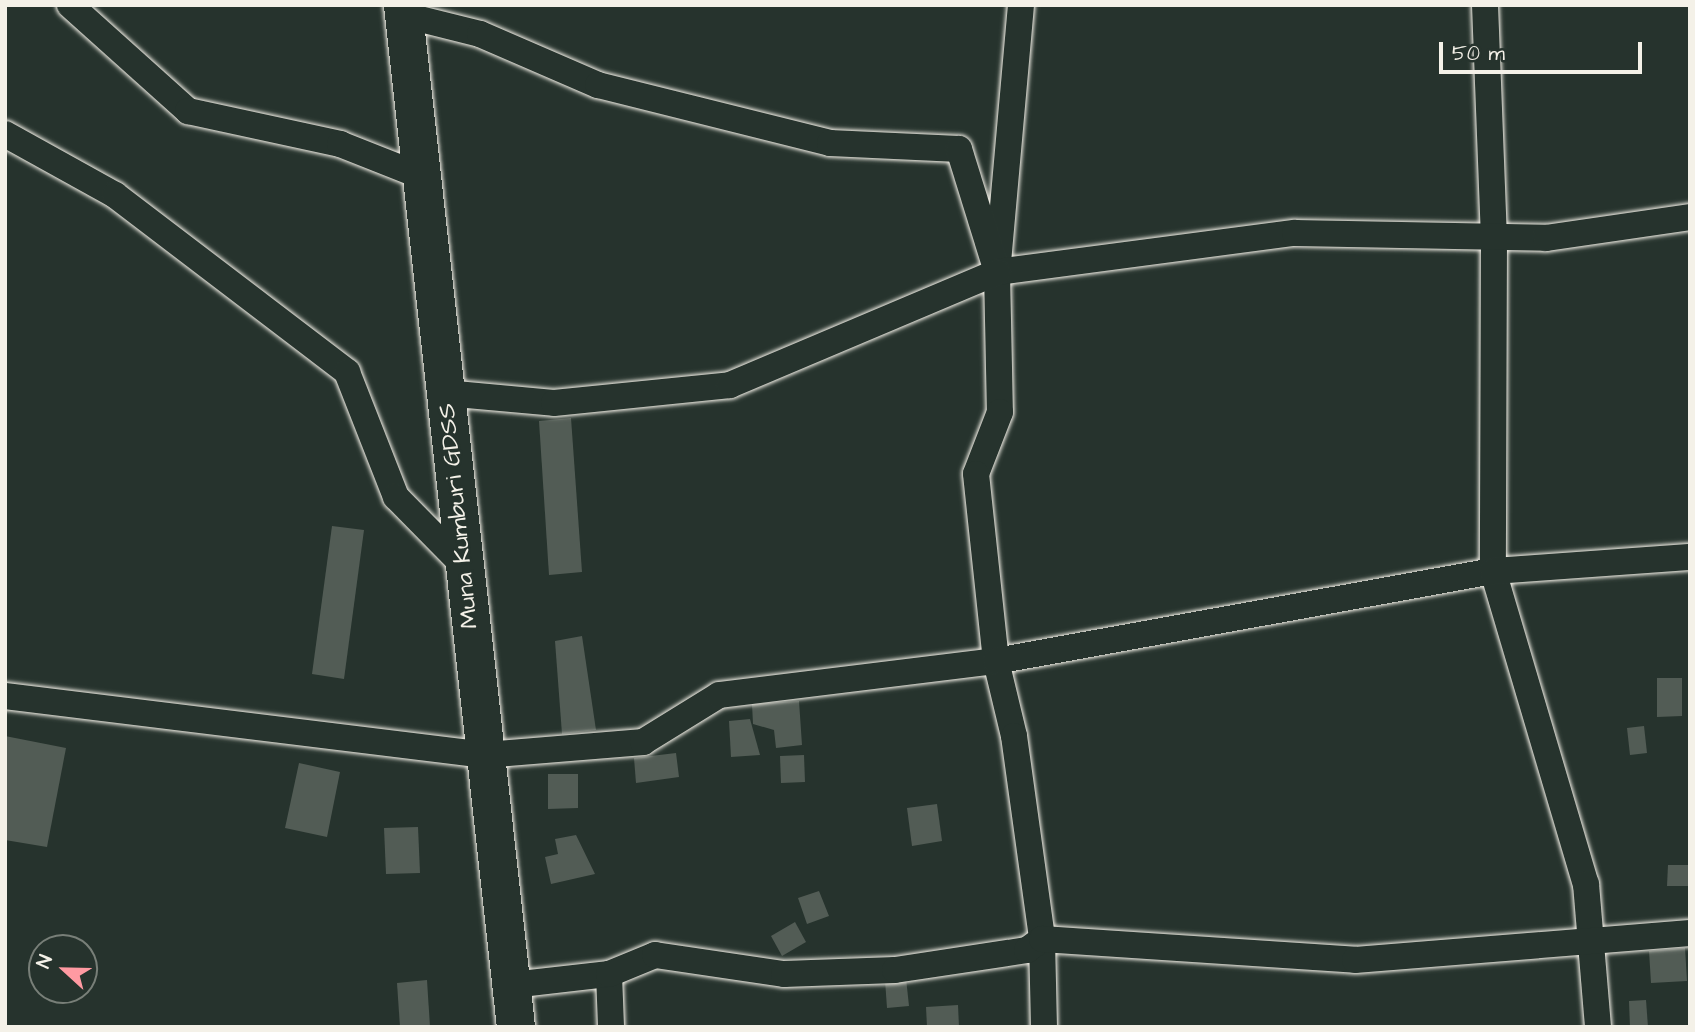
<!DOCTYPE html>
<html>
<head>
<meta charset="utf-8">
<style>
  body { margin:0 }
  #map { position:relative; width:1695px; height:1032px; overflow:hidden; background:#26332d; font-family:"Architects Daughter",sans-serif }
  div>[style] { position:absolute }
  .building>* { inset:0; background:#525c55 }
  .roads { filter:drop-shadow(0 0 2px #f4f1e8) drop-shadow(0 0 2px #f4f1e8) }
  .minor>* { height:26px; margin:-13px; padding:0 13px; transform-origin:13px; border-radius:13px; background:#26332d }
  .highway>* { height:38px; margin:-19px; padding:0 19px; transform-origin:19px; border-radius:19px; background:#26332d }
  span { translate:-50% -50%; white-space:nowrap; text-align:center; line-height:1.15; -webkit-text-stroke:5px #26332d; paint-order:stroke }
  .street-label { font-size:24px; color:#f4f1e8 }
  .frame { position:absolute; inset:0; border:7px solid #f4f1e8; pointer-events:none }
  .north { position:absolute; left:28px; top:934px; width:70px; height:70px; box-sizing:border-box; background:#26332d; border:2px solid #787f78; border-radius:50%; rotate:292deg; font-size:19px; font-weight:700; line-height:28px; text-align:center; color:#f4f1e8 }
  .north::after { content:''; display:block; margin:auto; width:24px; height:32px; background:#ff9aa2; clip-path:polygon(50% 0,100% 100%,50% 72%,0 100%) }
  .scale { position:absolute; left:1439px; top:42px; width:203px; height:32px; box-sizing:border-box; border:4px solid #f4f1e8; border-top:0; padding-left:9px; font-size:21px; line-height:24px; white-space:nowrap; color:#f4f1e8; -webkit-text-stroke:5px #26332d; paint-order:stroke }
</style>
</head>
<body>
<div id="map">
  <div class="building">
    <div style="clip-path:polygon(571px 418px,582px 572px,549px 575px,539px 421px)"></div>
    <div style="clip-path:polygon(332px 526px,364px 530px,344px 679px,312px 674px)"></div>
    <div style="clip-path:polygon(582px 636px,596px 730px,562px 734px,555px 641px)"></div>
    <div style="clip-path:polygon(1657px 678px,1682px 678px,1682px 716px,1657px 717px)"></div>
    <div style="clip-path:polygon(799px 701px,802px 745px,776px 748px,774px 730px,753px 724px,752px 704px)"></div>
    <div style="clip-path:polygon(750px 719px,760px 755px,731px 757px,729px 721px)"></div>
    <div style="clip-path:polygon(1644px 726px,1647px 753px,1630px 755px,1627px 728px)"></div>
    <div style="clip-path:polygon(5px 736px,66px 748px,47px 847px,5px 840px)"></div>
    <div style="clip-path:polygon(676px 753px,679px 777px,636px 783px,634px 758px)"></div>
    <div style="clip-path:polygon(804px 755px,805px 782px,781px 783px,780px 756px)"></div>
    <div style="clip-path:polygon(299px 763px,340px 772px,327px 837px,285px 828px)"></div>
    <div style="clip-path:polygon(548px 774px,578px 774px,578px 808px,548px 809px)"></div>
    <div style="clip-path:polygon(937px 804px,942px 841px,912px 846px,907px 808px)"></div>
    <div style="clip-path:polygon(418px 827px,420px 873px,386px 874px,384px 828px)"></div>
    <div style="clip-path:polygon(576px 835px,595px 874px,551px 884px,545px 857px,558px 854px,555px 839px)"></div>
    <div style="clip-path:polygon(1668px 865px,1690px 865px,1690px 886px,1667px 886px)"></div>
    <div style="clip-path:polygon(819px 891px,829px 916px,807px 924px,798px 898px)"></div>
    <div style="clip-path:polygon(795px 922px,806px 942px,782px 956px,771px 936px)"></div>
    <div style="clip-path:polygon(1685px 948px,1687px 981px,1651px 983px,1649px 951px)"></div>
    <div style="clip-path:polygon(906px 978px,909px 1006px,887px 1008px,885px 980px)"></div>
    <div style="clip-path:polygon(427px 980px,430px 1027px,400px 1027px,397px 983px)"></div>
    <div style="clip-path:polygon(1646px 1000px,1648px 1027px,1630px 1027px,1629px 1001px)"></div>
    <div style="clip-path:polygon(958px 1005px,959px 1027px,927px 1027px,926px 1007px)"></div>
  </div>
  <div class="roads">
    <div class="minor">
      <div style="left:70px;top:5px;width:159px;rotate:41.9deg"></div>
      <div style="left:188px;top:111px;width:156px;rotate:12.2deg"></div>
      <div style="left:340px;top:144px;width:87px;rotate:21.6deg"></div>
      <div style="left:1021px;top:5px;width:268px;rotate:95.1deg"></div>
      <div style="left:997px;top:272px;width:140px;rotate:88.8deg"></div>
      <div style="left:1000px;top:412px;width:66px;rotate:111.2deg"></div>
      <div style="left:976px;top:474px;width:188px;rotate:83.9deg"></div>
      <div style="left:996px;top:661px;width:77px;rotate:76.5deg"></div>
      <div style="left:1014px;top:736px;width:205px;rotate:82.1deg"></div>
      <div style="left:1042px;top:939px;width:88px;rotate:88.7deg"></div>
      <div style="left:1485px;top:5px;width:232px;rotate:87.8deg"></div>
      <div style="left:1494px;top:237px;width:334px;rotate:90.2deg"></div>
      <div style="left:1493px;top:571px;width:327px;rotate:73.5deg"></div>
      <div style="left:1586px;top:884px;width:144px;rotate:85.2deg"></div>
      <div style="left:404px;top:15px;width:78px;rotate:14deg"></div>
      <div style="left:480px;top:34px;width:129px;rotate:23.4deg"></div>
      <div style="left:598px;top:85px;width:239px;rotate:14deg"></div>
      <div style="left:830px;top:143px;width:129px;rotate:2.7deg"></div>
      <div style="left:959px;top:149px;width:129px;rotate:72.8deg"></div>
      <div style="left:997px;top:272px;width:301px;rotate:-7.5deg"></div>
      <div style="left:1295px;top:233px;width:251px;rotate:1.1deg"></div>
      <div style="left:1546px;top:238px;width:146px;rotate:-8.3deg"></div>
      <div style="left:5px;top:134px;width:126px;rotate:29deg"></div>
      <div style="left:115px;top:195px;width:292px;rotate:37.3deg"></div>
      <div style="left:347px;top:372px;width:134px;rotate:68.6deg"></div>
      <div style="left:396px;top:497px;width:97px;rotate:45.4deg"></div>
      <div style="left:445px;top:393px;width:109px;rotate:5.2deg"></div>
      <div style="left:554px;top:403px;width:177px;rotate:-5.8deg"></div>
      <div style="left:730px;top:385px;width:290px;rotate:-22.9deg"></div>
      <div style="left:5px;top:696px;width:484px;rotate:7deg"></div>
      <div style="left:485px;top:755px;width:159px;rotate:-4.7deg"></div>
      <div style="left:643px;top:742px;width:89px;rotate:-31.7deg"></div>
      <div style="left:719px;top:695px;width:279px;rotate:-7deg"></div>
      <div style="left:996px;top:661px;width:505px;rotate:-10.26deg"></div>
      <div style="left:1493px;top:571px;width:197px;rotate:-4.1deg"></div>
      <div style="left:609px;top:974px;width:53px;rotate:87.8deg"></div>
      <div style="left:512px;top:985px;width:98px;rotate:-6.5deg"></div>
      <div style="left:609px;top:974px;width:50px;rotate:-22.4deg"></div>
      <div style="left:655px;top:955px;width:130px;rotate:8.4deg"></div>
      <div style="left:784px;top:974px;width:111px;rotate:-2.1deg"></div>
      <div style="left:895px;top:970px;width:134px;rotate:-8.6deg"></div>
      <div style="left:1027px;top:950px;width:19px;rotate:-36deg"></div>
      <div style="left:1042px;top:939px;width:314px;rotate:3.8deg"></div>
      <div style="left:1355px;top:960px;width:336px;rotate:-4.6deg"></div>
    </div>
    <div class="highway">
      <div style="left:403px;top:5px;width:1028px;rotate:83.69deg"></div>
    </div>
  </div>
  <div class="street-label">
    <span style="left:459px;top:516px;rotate:-96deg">Muna Kumburi GDSS</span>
  </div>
  <div class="frame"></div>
  <div class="north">N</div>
  <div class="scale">50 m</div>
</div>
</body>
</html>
